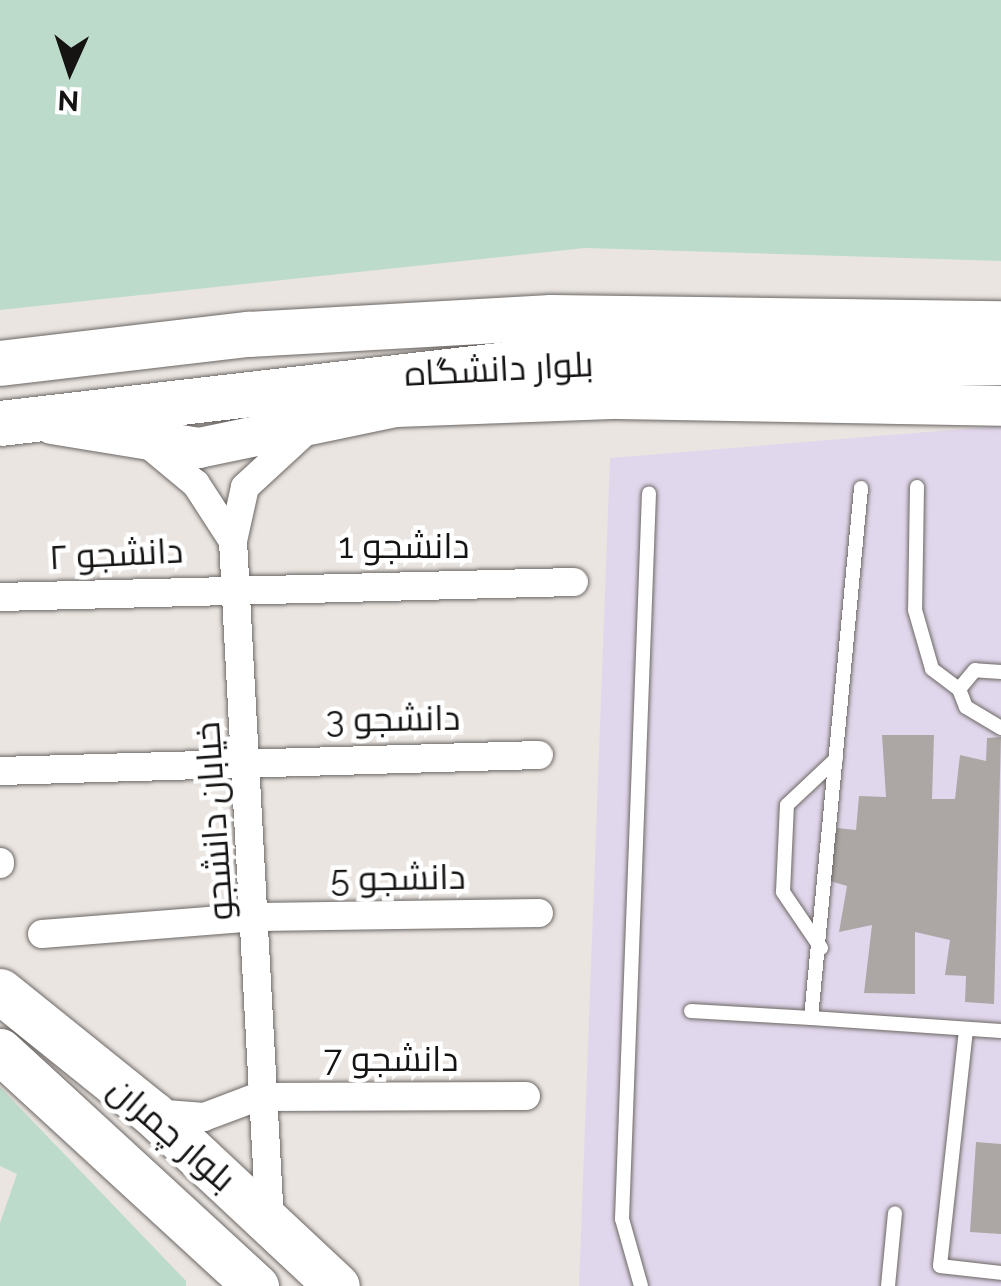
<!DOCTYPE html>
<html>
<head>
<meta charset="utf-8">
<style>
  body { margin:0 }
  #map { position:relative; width:1001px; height:1286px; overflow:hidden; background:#eae5e1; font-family:Raleway,Cairo,sans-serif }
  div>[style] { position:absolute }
  .commercial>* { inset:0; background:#e1d7ec }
  .green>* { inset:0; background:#bddbca }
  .building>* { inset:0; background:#aca7a4 }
  .roads { filter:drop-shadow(0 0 2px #6c6764) drop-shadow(0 0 2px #6c6764) }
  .service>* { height:14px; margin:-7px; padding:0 7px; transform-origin:7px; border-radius:7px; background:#fff }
  .minor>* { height:28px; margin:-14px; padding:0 14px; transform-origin:14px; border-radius:14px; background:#fff }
  .secondary>* { height:40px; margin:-20px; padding:0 20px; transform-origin:20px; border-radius:20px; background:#fff }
  .primary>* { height:45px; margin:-22.5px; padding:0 22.5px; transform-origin:22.5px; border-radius:22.5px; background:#fff }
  span { translate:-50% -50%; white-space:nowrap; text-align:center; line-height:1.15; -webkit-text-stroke:9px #fff; paint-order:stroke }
  .street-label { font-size:35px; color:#161413 }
  .north { position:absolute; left:20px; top:20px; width:100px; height:100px; -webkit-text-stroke:8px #fff; paint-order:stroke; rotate:183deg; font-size:28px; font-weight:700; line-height:40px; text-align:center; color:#161413 }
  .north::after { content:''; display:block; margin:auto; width:35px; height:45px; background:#161413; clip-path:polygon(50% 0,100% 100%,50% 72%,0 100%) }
</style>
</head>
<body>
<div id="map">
  <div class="commercial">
    <div style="clip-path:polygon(1001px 426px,1001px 1286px,579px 1286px,610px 458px)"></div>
  </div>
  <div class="green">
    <div style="clip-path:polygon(0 0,1001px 0,1001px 261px,585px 248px,0 310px)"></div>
    <div style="clip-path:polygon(0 1087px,186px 1281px,186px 1286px,0 1286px,0 1223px,17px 1174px,0 1166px)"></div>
  </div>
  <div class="building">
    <div style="clip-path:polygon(882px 735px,934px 735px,932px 799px,955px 799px,960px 755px,986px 761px,987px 738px,1001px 737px,994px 1004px,965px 1002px,966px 976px,945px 975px,950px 940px,915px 932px,915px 994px,864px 993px,872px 925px,839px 932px,847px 886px,827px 880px,837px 828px,856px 830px,859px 796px,886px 797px)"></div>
    <div style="clip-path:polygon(976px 1142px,1001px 1144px,1001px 1234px,970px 1232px)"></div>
  </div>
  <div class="roads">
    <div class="service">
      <div style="left:917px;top:487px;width:123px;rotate:90.9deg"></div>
      <div style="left:915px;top:610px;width:61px;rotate:73.9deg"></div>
      <div style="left:932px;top:669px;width:34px;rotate:37deg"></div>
      <div style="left:861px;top:488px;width:532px;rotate:95.39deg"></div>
      <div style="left:811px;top:1018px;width:190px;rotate:3.9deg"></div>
      <div style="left:1001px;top:672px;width:26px;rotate:-176deg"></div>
      <div style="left:975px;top:670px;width:25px;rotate:130deg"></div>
      <div style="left:959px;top:689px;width:19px;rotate:69deg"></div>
      <div style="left:966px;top:707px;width:41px;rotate:31deg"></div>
      <div style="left:821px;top:948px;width:68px;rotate:-124.2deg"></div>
      <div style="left:783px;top:892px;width:87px;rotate:-87.4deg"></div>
      <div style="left:787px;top:805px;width:67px;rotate:-43.2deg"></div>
      <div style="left:691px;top:1011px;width:120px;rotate:3.3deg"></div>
      <div style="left:966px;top:1030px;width:237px;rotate:96.3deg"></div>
      <div style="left:940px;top:1266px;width:61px;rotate:6.5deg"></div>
      <div style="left:641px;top:1286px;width:70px;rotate:-105.8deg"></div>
      <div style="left:622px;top:1219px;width:726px;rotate:-87.87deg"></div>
      <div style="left:888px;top:1286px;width:73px;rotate:-84.5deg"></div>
    </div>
    <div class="minor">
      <div style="left:149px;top:445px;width:61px;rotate:39.7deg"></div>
      <div style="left:196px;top:484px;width:68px;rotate:57deg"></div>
      <div style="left:233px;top:541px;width:55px;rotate:-77.5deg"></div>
      <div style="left:245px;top:487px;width:86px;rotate:-42.6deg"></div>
      <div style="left:233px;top:541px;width:681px;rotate:86.89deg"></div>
      <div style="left:0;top:597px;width:574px;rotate:-1.5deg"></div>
      <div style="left:0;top:771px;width:539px;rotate:-1.7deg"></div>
      <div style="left:0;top:862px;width:2px;rotate:90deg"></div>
      <div style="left:42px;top:934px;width:218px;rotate:-4.5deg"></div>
      <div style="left:259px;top:917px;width:280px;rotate:-0.8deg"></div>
      <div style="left:153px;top:1113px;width:51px;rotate:4.5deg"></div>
      <div style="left:204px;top:1117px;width:57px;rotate:-20.7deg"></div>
      <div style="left:257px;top:1097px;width:269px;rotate:-0.2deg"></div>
    </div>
    <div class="secondary">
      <div style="left:52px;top:424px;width:149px;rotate:9.3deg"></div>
      <div style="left:199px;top:448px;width:201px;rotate:-11.8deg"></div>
      <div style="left:396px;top:407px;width:222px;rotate:-2.1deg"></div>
      <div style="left:618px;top:399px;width:383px;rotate:1deg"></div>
    </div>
    <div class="primary">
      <div style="left:0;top:363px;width:250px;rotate:-6.7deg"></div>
      <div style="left:248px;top:334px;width:303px;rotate:-3.2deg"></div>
      <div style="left:551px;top:317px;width:450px;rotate:0.8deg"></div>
      <div style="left:0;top:423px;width:529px;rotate:-6.63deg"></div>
      <div style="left:525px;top:362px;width:476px"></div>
      <div style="left:0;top:991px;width:195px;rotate:38.8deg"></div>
      <div style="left:152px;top:1113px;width:253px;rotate:43.1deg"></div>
      <div style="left:0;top:1051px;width:348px;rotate:42.6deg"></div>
    </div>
  </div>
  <div class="street-label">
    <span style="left:499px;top:369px;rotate:-3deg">بلوار دانشگاه</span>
    <span style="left:404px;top:546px">دانشجو 1</span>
    <span style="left:116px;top:554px;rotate:-3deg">دانشجو ۲</span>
    <span style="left:393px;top:719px;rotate:-1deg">دانشجو 3</span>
    <span style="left:214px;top:821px;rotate:-94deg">خیابان دانشجو</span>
    <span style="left:398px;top:878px;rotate:-1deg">دانشجو 5</span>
    <span style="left:391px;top:1059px">دانشجو 7</span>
    <span style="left:172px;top:1134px;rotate:41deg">بلوار چمران</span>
  </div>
  <div class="north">N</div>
</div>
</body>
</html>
